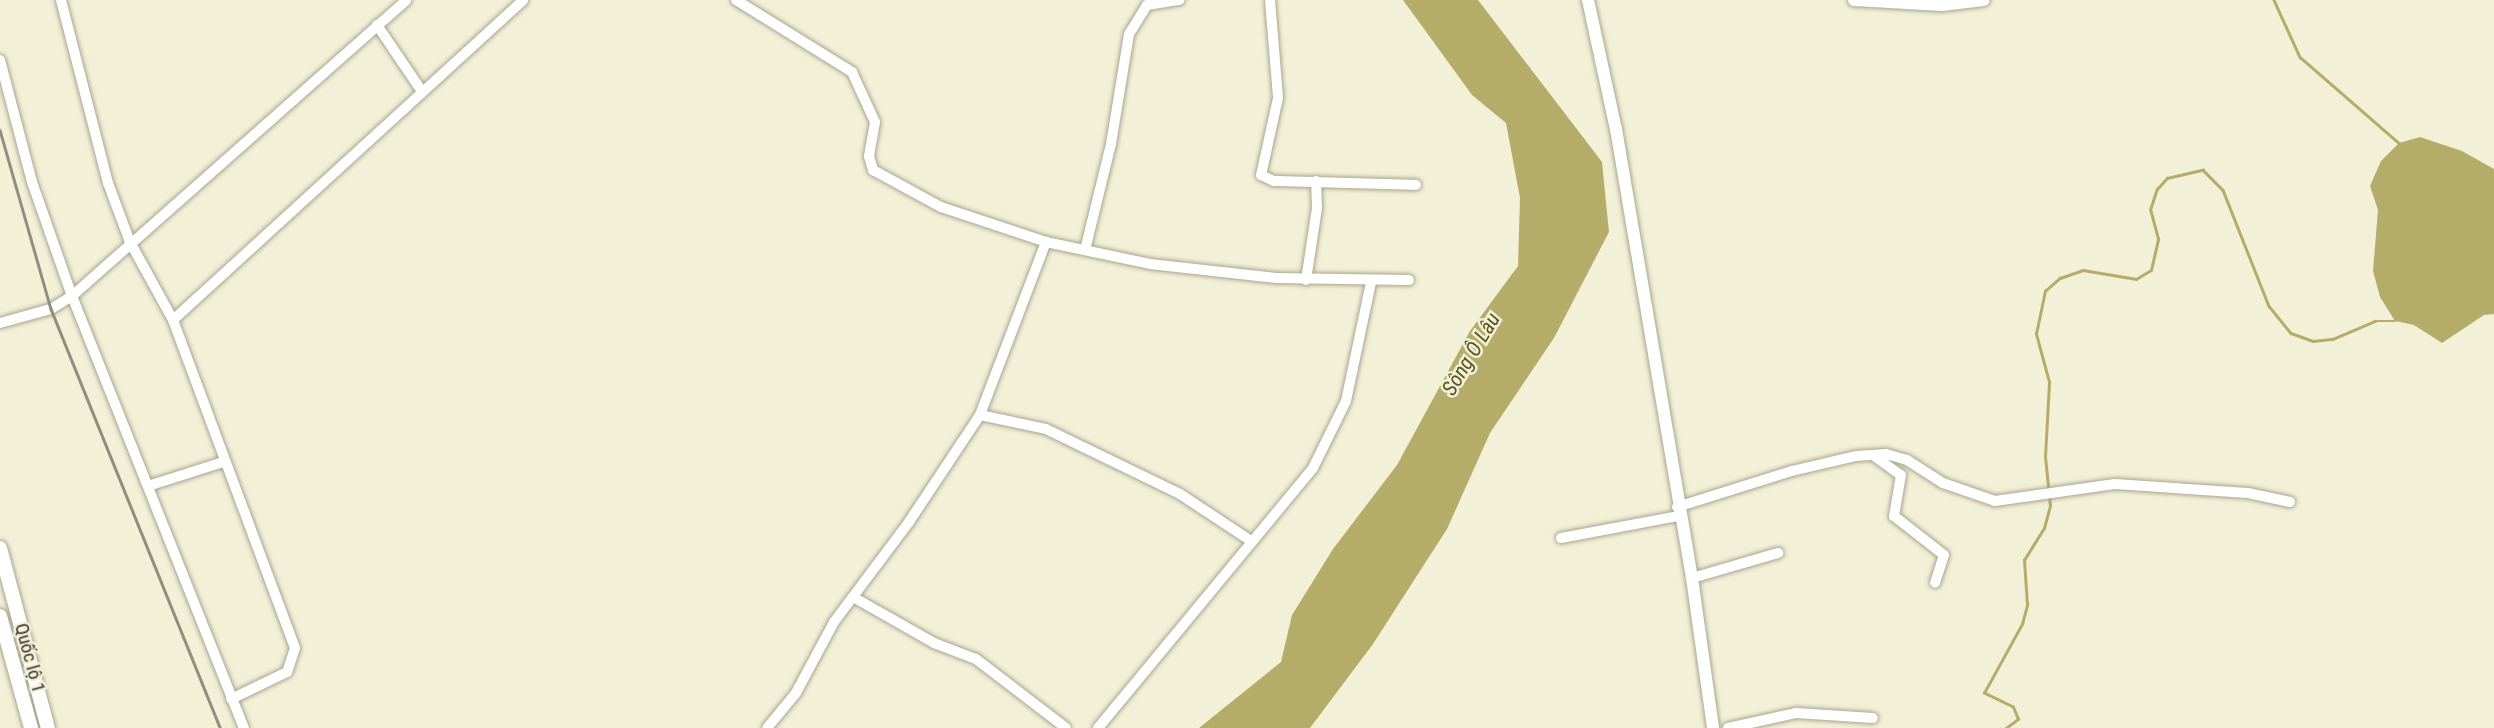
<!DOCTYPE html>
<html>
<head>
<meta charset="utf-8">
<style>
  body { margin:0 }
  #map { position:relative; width:2494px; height:728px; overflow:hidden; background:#f3f0d8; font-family:"Roboto Condensed",sans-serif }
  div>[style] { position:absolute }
  .water>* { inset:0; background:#b6ac6a }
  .stream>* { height:2.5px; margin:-1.25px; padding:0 1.25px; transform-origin:1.25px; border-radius:1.25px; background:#b6ac6a }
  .roads { filter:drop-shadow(0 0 2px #a9a68f) drop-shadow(0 0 2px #a9a68f) }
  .minor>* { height:10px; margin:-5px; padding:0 5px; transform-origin:5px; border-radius:5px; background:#fff }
  .major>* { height:12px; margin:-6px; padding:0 6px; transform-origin:6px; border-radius:6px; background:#fff }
  .highway>* { height:14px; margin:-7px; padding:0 7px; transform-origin:7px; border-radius:7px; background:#fff }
  .rail>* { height:2.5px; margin:-1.25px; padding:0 1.25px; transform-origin:1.25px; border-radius:1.25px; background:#908e7e }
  span { translate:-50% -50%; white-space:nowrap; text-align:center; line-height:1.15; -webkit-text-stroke:5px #f3f0d8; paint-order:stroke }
  .street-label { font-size:19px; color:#37362c }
  .water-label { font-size:21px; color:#5a5320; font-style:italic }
</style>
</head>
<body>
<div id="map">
  <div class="water">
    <div style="clip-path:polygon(1403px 0,1478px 0,1602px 162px,1609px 232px,1554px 338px,1490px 433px,1447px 529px,1373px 644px,1310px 728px,1199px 728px,1281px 662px,1292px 615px,1333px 549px,1397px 465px,1470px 331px,1518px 266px,1520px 198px,1506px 123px,1472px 95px)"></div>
    <div style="clip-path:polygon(2420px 137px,2462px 151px,2494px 169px,2494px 314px,2484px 315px,2442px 343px,2414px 325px,2395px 321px,2380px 297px,2373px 271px,2378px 210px,2370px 186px,2381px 161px,2399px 143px)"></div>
  </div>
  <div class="stream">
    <div style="left:2274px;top:0;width:63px;rotate:65.5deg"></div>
    <div style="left:2300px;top:57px;width:131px;rotate:41deg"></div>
    <div style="left:2006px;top:728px;width:15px;rotate:-37deg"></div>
    <div style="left:2018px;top:719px;width:13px;rotate:-113deg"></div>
    <div style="left:2013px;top:707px;width:32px;rotate:-154deg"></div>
    <div style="left:1984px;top:693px;width:79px;rotate:-61.2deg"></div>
    <div style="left:2022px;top:624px;width:20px;rotate:-75deg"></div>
    <div style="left:2027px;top:605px;width:45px;rotate:-93.8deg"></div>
    <div style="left:2024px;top:560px;width:38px;rotate:-58deg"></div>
    <div style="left:2044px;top:528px;width:23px;rotate:-75deg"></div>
    <div style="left:2050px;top:506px;width:49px;rotate:-95.8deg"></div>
    <div style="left:2045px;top:457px;width:75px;rotate:-86.9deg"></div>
    <div style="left:2049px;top:382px;width:50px;rotate:-105.2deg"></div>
    <div style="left:2036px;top:334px;width:44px;rotate:-78.2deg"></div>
    <div style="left:2045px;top:291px;width:20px;rotate:-41deg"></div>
    <div style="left:2060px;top:278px;width:24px;rotate:-19deg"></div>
    <div style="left:2083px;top:270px;width:54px;rotate:9.6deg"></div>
    <div style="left:2136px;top:279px;width:17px;rotate:-31deg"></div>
    <div style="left:2151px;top:270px;width:32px;rotate:-77deg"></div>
    <div style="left:2158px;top:239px;width:30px;rotate:-105deg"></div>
    <div style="left:2150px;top:210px;width:22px;rotate:-72deg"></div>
    <div style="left:2157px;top:189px;width:15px;rotate:-48deg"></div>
    <div style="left:2167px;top:178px;width:37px;rotate:-13deg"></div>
    <div style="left:2203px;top:170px;width:28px;rotate:45deg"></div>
    <div style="left:2223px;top:190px;width:125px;rotate:68.4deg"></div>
    <div style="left:2269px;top:306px;width:35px;rotate:51deg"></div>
    <div style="left:2291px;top:333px;width:23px;rotate:20deg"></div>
    <div style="left:2313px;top:341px;width:20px;rotate:-6deg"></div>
    <div style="left:2333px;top:339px;width:46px;rotate:-23.2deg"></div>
    <div style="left:2375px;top:321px;width:20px"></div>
  </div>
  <div class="roads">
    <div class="minor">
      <div style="left:61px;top:0;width:189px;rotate:75.6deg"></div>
      <div style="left:108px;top:183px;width:63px;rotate:69.6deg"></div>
      <div style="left:130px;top:242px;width:89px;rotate:61.1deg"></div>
      <div style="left:173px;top:320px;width:350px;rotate:69.6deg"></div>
      <div style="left:295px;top:648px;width:25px;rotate:108deg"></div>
      <div style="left:287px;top:672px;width:62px;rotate:154.3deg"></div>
      <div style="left:736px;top:0;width:137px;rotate:31.8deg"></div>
      <div style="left:852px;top:72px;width:55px;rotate:65.3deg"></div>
      <div style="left:875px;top:122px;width:35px;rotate:100deg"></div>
      <div style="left:869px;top:156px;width:15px;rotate:74deg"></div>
      <div style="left:873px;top:170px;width:77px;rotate:28.6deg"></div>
      <div style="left:941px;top:207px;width:111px;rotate:18.4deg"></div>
      <div style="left:1046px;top:242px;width:185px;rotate:110.9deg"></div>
      <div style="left:980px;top:415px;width:128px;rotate:123.6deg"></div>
      <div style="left:909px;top:522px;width:125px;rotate:126.9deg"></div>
      <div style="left:834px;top:622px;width:81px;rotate:118.2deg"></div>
      <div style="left:796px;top:693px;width:45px;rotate:129.6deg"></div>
      <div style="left:1270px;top:0;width:98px;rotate:85.3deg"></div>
      <div style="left:1278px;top:98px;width:79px;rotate:102.4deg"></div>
      <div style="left:1261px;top:175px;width:14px;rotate:25deg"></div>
      <div style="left:1274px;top:181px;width:142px;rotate:1.6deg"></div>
      <div style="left:377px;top:25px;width:78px;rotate:55.9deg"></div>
      <div style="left:0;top:60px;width:126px;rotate:75.3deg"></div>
      <div style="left:32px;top:182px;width:121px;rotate:70.7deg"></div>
      <div style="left:72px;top:296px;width:465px;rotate:68.3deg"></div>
      <div style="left:1046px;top:242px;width:106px;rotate:11.9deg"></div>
      <div style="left:1150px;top:264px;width:127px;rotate:6.3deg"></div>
      <div style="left:1276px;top:278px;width:133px;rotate:0.9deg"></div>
      <div style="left:1085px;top:250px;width:109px;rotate:-76.2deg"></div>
      <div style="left:1111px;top:144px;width:111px;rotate:-80.7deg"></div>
      <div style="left:1129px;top:34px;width:34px;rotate:-58deg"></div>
      <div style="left:1147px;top:5px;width:33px;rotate:-9deg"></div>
      <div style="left:1306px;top:280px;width:73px;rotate:-81.3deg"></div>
      <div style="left:1317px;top:208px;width:27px;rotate:-92deg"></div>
      <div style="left:173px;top:320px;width:474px;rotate:-42.4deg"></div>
      <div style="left:0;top:323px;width:53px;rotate:-15.4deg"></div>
      <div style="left:51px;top:309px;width:25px;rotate:-32deg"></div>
      <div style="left:72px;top:296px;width:446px;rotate:-41.5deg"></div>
      <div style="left:980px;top:415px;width:67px;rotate:12deg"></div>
      <div style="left:1046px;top:429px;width:149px;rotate:25.9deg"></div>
      <div style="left:1180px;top:494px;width:85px;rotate:33.5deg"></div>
      <div style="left:1873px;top:455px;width:34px;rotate:36deg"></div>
      <div style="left:1901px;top:475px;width:42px;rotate:99.7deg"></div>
      <div style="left:1894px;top:516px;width:63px;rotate:38deg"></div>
      <div style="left:1944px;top:555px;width:29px;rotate:108deg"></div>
      <div style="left:148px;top:486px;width:79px;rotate:-17.7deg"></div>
      <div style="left:1677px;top:507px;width:121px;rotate:-17.4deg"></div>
      <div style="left:1792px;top:471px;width:66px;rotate:-13.2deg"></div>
      <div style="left:1856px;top:456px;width:30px;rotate:-4deg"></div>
      <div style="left:1886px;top:454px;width:22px;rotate:16deg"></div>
      <div style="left:1907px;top:460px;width:43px;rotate:32.6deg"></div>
      <div style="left:1943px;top:483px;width:55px;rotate:19.1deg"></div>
      <div style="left:1995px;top:501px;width:121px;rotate:-8.1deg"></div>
      <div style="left:2115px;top:484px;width:133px;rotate:3.9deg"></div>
      <div style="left:2248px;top:493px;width:43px;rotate:12.1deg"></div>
      <div style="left:1561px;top:538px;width:120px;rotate:-10.6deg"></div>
      <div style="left:1692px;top:578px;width:90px;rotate:-16.2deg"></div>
      <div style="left:853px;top:597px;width:93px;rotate:29.6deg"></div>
      <div style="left:934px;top:643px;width:45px;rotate:20.9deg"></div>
      <div style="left:976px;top:659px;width:113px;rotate:37.5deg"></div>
      <div style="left:1098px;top:728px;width:337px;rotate:-50.4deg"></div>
      <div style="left:1313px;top:468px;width:75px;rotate:-63.8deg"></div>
      <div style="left:1346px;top:401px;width:122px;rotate:-78.1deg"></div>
      <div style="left:1728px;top:728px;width:70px;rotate:-12.4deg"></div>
      <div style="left:1796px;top:713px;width:77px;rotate:3.7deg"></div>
    </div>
    <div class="major">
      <div style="left:1588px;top:0;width:132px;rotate:77.8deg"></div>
      <div style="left:1616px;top:129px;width:455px;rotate:80.4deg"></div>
      <div style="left:1692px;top:578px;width:151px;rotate:82deg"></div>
      <div style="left:1854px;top:0;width:88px;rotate:3.3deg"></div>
      <div style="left:1942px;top:5px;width:42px;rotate:-6.8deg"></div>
    </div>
    <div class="highway">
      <div style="left:0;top:548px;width:186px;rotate:75.1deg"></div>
      <div style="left:0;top:616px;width:116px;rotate:74.5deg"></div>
    </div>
  </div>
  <div class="rail">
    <div style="left:0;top:130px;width:186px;rotate:74.1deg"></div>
    <div style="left:51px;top:309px;width:452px;rotate:68deg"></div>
  </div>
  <div class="street-label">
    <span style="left:30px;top:658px;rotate:75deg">Quốc lộ 1</span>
  </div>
  <div class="water-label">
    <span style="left:1471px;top:354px;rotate:-59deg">Sông Ô Lâu</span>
  </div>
</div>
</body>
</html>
